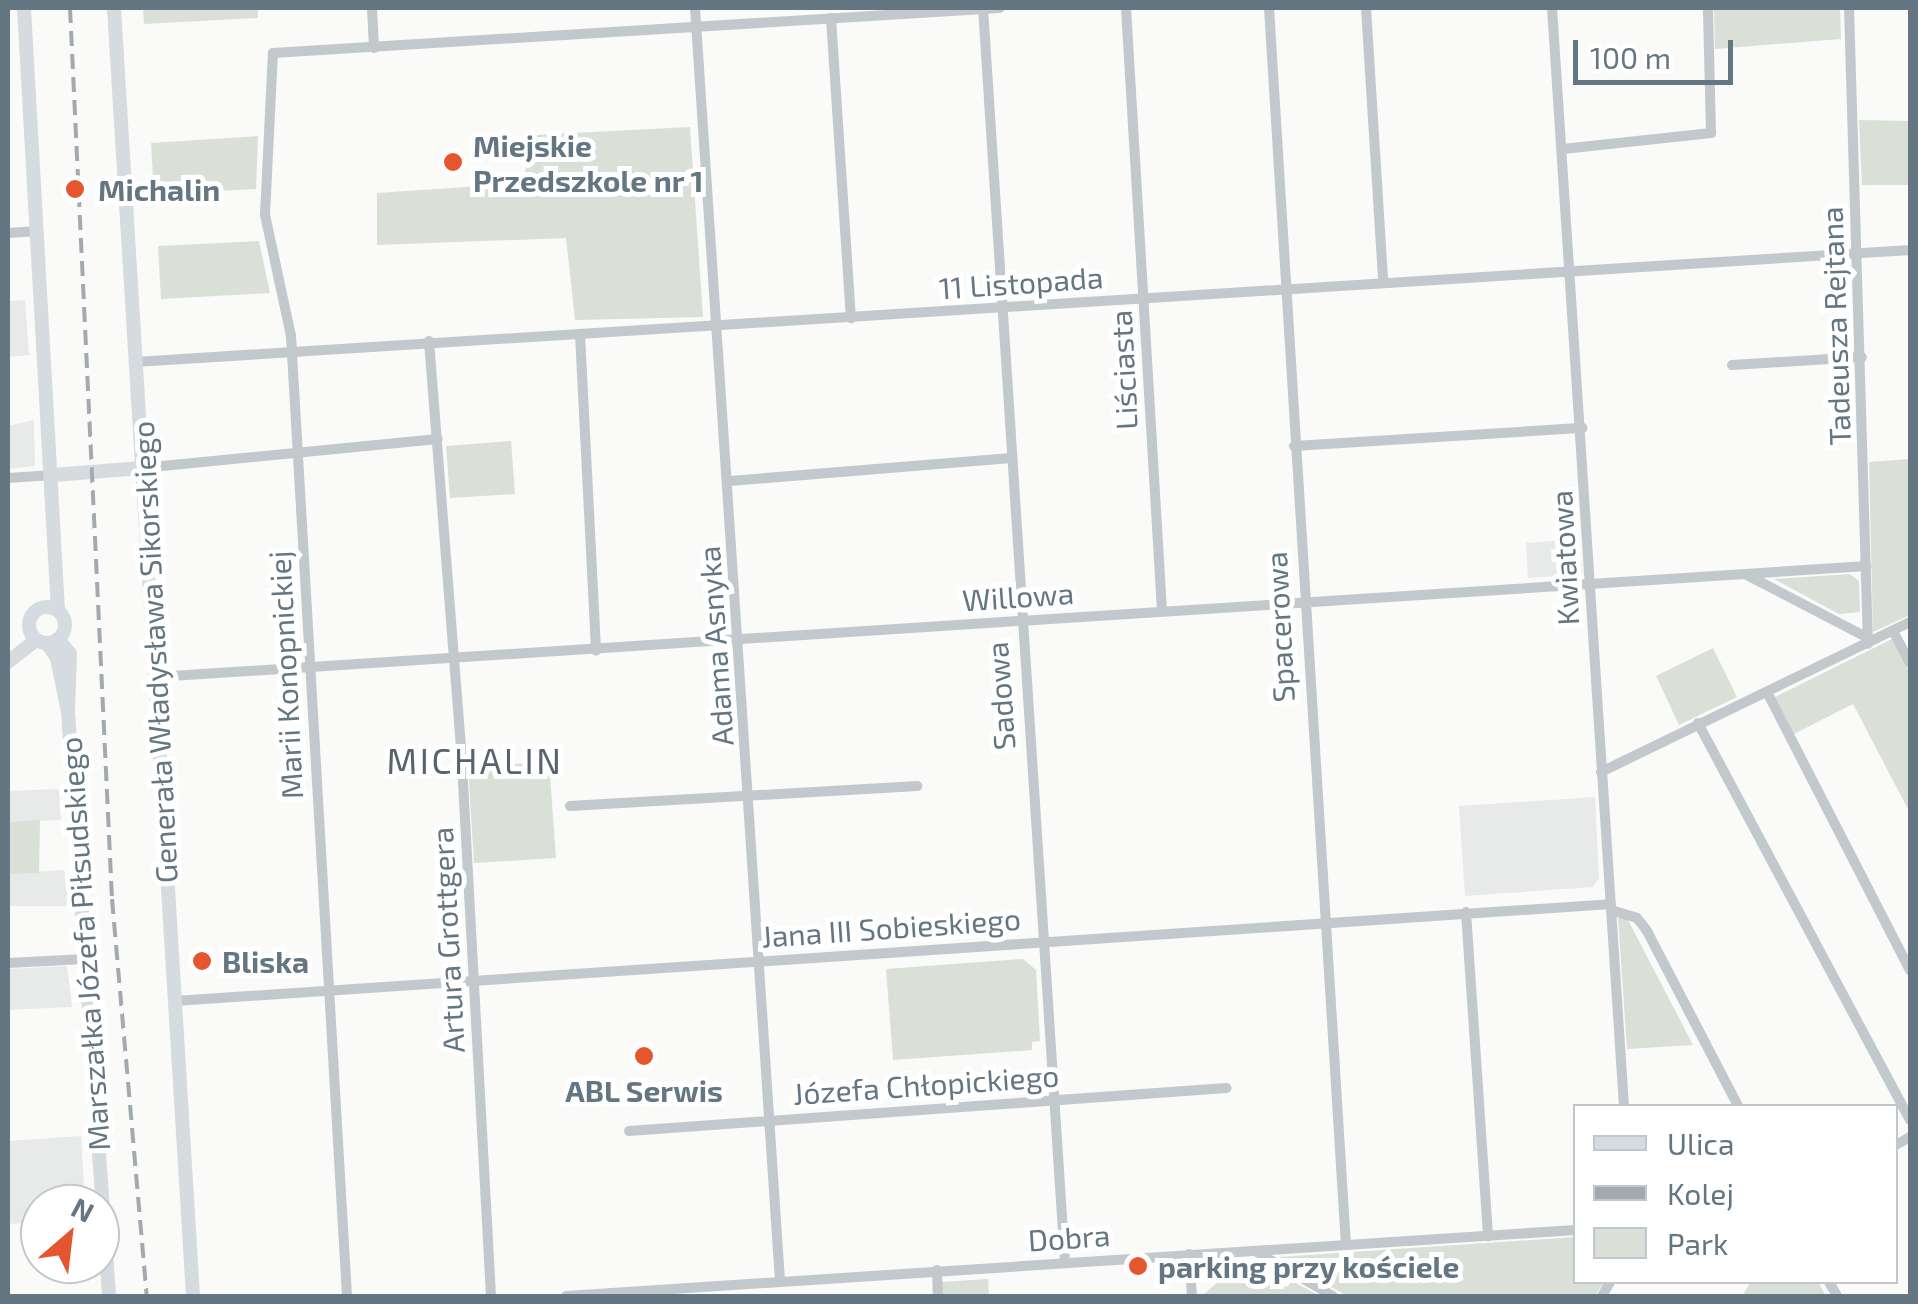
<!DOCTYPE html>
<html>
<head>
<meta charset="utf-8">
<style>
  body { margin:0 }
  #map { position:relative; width:1918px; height:1304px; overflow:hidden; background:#fafaf8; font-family:"Exo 2",sans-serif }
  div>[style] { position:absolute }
  .built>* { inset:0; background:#e8e9e9 }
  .green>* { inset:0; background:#dadfd7 }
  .street>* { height:10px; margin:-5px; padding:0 5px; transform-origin:5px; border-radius:5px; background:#c3c8cc }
  .secondary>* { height:14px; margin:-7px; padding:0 7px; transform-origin:7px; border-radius:7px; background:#d6dbdf }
  .secondary>.ring { margin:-7px; padding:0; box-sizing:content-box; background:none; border:14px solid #d6dbdf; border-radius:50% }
  .rail>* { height:4px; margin-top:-2px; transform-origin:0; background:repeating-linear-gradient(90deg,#a2aab0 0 15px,transparent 0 23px) }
  .dots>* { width:28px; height:28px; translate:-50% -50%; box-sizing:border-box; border:5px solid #fff; border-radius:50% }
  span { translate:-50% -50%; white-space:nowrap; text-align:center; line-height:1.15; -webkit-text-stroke:10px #fff; paint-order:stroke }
  .poi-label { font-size:30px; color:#657683; font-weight:700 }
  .left { translate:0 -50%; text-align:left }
  .street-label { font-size:30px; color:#657683 }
  .quarter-label { font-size:35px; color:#57646e; letter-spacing:2.5px }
  .frame { position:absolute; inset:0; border:10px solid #657683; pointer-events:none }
  .legend { position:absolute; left:1573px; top:1104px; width:325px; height:180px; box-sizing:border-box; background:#fff; border:2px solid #c1c8cd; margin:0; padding:12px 18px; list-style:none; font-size:30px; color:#657683 }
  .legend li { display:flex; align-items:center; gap:20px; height:50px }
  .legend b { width:50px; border:2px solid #c1c8cd }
  .north { position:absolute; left:20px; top:1184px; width:100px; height:100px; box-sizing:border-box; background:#fff; border:2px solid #c1c8cd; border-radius:50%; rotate:28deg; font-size:28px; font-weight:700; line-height:40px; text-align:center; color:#657683 }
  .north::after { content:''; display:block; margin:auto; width:35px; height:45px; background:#e4572e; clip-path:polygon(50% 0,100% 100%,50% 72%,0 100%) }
  .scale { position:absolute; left:1573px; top:40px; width:160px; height:45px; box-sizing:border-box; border:5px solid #657683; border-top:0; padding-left:12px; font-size:30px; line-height:35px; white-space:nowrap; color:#657683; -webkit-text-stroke:8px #fff; paint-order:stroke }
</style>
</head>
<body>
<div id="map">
  <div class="built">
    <div style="clip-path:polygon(25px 300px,29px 355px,8px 357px,8px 301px)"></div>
    <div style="clip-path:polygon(34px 420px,35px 466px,8px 469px,8px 426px)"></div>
    <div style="clip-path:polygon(1579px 539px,1583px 574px,1528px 578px,1526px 543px)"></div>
    <div style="clip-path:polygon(59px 789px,61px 820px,8px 822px,8px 791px)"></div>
    <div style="clip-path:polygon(1595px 797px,1599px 878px,1593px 887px,1465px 896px,1459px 806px)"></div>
    <div style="clip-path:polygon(64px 870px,72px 902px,66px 906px,8px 906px,8px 874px)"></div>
    <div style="clip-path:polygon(67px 966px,72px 1007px,8px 1010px,8px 969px)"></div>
    <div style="clip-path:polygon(81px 1136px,85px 1204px,40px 1204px,40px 1222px,8px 1224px,8px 1141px)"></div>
  </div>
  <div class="green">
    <div style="clip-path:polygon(143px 8px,258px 8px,258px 18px,144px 24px)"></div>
    <div style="clip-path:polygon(1714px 8px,1840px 8px,1841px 39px,1715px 49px)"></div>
    <div style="clip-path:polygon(1859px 120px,1910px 121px,1910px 185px,1862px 185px)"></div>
    <div style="clip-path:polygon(690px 127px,703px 317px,575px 320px,566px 238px,377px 245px,377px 193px,510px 184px,524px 176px,535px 135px)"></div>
    <div style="clip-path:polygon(258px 136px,256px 189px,154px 194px,151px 143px)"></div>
    <div style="clip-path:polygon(259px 241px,270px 293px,161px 299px,158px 246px)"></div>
    <div style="clip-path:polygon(511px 441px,515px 494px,450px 498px,446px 446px)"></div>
    <div style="clip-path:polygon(1910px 459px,1910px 615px,1873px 632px,1869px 462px)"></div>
    <div style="clip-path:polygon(1850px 574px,1859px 581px,1860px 612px,1839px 614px,1774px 579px)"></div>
    <div style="clip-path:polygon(1892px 639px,1910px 673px,1910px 813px,1853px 704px,1794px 734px,1775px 697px)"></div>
    <div style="clip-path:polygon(1713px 648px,1737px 697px,1679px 725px,1656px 676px)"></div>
    <div style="clip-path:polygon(549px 762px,556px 858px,474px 863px,468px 767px)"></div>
    <div style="clip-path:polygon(40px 820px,39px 873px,8px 874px,8px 822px)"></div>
    <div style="clip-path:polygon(1618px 918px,1627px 918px,1693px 1045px,1627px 1049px)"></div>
    <div style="clip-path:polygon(1023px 959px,1036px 970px,1040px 1041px,1032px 1042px,1032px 1050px,893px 1060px,886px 969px)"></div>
    <div style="clip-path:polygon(1575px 1237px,1576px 1282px,1604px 1282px,1595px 1296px,1347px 1296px,1279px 1257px)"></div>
    <div style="clip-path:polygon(1227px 1274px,1261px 1276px,1287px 1287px,1292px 1281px,1320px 1296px,1202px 1296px)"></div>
    <div style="clip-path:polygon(988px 1279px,989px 1296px,943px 1296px,941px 1282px)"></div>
    <div style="clip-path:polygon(1751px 1282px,1818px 1282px,1826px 1296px,1742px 1296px)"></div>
  </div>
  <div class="street">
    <div style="left:372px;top:8px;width:40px;rotate:87.1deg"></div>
    <div style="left:695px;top:8px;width:1276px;rotate:86.18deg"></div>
    <div style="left:983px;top:8px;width:1257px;rotate:86.26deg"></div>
    <div style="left:1126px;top:8px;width:604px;rotate:86.58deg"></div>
    <div style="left:1269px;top:8px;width:1238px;rotate:86.44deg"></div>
    <div style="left:1366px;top:8px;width:275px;rotate:86.4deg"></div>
    <div style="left:1552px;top:8px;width:1100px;rotate:86.25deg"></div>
    <div style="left:1849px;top:8px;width:636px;rotate:88.29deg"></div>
    <div style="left:831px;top:18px;width:301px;rotate:86.2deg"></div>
    <div style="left:1563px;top:149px;width:149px;rotate:-6.2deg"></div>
    <div style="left:1711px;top:133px;width:125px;rotate:-91.4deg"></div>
    <div style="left:8px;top:233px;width:30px;rotate:-4deg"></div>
    <div style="left:580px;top:334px;width:317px;rotate:87.1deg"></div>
    <div style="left:429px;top:341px;width:424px;rotate:85.5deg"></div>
    <div style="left:462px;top:764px;width:533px;rotate:86.88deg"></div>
    <div style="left:135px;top:362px;width:1779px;rotate:-3.61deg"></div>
    <div style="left:1732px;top:365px;width:130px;rotate:-3.5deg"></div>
    <div style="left:1294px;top:446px;width:289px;rotate:-3.6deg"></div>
    <div style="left:142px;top:468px;width:297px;rotate:-5.6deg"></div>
    <div style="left:8px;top:478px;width:45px;rotate:-3.8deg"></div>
    <div style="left:730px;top:481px;width:282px;rotate:-4.7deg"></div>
    <div style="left:1745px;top:574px;width:139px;rotate:27.5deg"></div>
    <div style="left:1893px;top:631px;width:36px;rotate:62deg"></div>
    <div style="left:156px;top:677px;width:1714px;rotate:-3.71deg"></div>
    <div style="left:1767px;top:692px;width:313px;rotate:62.8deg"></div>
    <div style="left:1698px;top:723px;width:450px;rotate:61.9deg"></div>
    <div style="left:1601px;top:772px;width:343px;rotate:-25.9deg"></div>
    <div style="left:570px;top:806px;width:348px;rotate:-3.3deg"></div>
    <div style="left:1611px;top:910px;width:27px;rotate:17deg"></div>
    <div style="left:1637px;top:918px;width:16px;rotate:52deg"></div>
    <div style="left:1647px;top:931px;width:197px;rotate:62.5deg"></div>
    <div style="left:1466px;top:912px;width:325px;rotate:86.1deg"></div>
    <div style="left:8px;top:963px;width:77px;rotate:-3deg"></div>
    <div style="left:175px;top:1001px;width:1439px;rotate:-3.86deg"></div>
    <div style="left:629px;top:1131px;width:599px;rotate:-4.12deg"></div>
    <div style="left:1896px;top:1145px;width:16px;rotate:-30deg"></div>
    <div style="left:1255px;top:1251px;width:90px;rotate:30deg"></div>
    <div style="left:1189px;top:1254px;width:42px;rotate:85.9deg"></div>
    <div style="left:937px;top:1270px;width:26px;rotate:88deg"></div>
    <div style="left:1829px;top:1282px;width:16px;rotate:60deg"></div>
    <div style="left:347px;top:1296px;width:962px;rotate:-93.34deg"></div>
    <div style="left:291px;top:336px;width:124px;rotate:-102.1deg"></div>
    <div style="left:265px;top:215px;width:162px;rotate:-87.2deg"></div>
    <div style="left:273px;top:53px;width:728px;rotate:-3.54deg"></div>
    <div style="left:566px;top:1296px;width:1012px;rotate:-3.74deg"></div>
    <div style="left:1602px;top:1296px;width:16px;rotate:-60deg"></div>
  </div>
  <div class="secondary">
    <div style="left:24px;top:8px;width:604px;rotate:86.77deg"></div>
    <div style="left:114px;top:8px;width:1290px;rotate:86.49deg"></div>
    <div style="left:53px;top:475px;width:89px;rotate:-4.5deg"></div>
    <div class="ring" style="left:29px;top:607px;width:22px;height:22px"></div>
    <div style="left:58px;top:639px;width:19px;rotate:51deg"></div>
    <div style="left:70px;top:654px;width:57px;rotate:92deg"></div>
    <div style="left:47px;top:643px;width:18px;rotate:56deg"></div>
    <div style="left:57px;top:658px;width:55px;rotate:78.5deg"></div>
    <div style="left:68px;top:712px;width:585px;rotate:85.98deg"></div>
    <div style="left:8px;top:662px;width:36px;rotate:-38deg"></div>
  </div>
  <div class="rail">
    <div style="left:70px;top:8px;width:892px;rotate:87.3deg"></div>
    <div style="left:112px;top:899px;width:399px;rotate:85deg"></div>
  </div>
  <div class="dots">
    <div style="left:453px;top:162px;background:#e4572e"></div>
    <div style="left:75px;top:189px;background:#e4572e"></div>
    <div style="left:202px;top:961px;background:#e4572e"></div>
    <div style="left:644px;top:1056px;background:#e4572e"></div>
    <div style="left:1138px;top:1266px;background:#e4572e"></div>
  </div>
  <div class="poi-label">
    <span class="left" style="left:473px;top:162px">Miejskie<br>Przedszkole nr 1</span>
    <span class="left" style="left:98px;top:189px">Michalin</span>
    <span class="left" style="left:222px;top:961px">Bliska</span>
    <span style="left:644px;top:1090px">ABL Serwis</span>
    <span class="left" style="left:1158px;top:1266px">parking przy kościele</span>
  </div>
  <div class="street-label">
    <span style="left:1021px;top:282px;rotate:-4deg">11 Listopada</span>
    <span style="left:1835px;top:326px;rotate:-92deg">Tadeusza Rejtana</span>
    <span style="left:1123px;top:370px;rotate:-93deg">Liściasta</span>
    <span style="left:1564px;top:558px;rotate:-93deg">Kwiatowa</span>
    <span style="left:1018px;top:596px;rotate:-4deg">Willowa</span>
    <span style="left:1279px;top:627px;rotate:-93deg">Spacerowa</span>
    <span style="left:715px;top:646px;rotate:-94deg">Adama Asnyka</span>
    <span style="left:154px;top:652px;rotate:-93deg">Generała Władysława Sikorskiego</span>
    <span style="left:285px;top:675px;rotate:-93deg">Marii Konopnickiej</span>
    <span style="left:1000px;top:696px;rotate:-94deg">Sadowa</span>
    <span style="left:891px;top:927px;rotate:-4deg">Jana III Sobieskiego</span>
    <span style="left:447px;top:940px;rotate:-93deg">Artura Grottgera</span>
    <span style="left:84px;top:944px;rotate:-94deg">Marszałka Józefa Piłsudskiego</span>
    <span style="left:926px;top:1084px;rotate:-4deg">Józefa Chłopickiego</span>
    <span style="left:1069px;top:1237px;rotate:-4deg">Dobra</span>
  </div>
  <div class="quarter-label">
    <span style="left:475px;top:760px">MICHALIN</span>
  </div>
  <div class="frame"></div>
  <ul class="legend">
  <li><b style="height:12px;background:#d6dbdf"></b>Ulica</li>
  <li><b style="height:12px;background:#a2aab0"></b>Kolej</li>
  <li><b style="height:28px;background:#dadfd7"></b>Park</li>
  </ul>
  <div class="north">N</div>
  <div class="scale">100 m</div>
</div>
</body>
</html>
